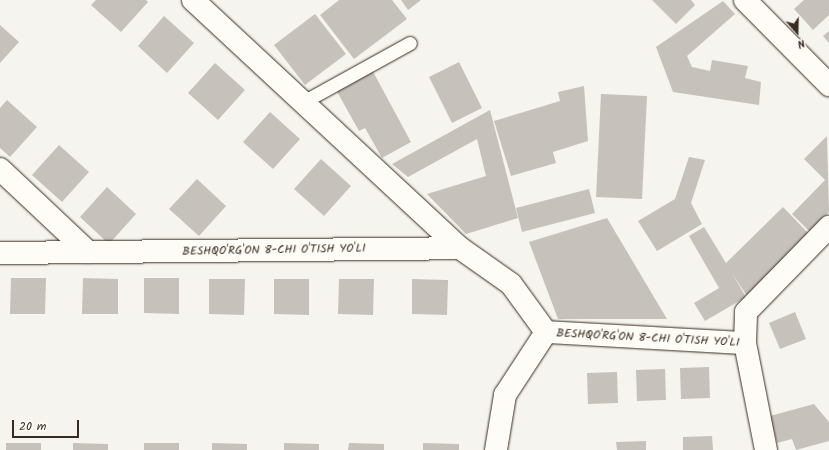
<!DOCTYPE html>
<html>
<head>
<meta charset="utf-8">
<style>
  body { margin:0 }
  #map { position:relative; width:829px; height:450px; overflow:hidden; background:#f5f4ee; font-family:Kalam,sans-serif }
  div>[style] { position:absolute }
  .building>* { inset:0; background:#c7c1bb }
  .roads { filter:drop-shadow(0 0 1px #3b2a1e) drop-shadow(0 0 1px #3b2a1e) }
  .service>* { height:13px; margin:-6.5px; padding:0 6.5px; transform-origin:6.5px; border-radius:6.5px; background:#fdfcf7 }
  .minor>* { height:22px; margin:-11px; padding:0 11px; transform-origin:11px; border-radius:11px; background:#fdfcf7 }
  .tertiary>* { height:22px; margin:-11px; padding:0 11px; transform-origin:11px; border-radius:11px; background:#fdfcf7 }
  span { translate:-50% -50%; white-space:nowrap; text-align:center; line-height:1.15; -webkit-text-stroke:3.5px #fdfcf7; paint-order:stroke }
  .street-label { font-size:12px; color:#3b2a1e }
  .north { position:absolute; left:777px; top:12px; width:40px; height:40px; -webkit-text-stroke:3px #fdfcf7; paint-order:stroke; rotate:160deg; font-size:11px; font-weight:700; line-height:16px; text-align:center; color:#3b2a1e }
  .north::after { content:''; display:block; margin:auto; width:14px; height:18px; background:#3b2a1e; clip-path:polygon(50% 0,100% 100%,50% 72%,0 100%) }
  .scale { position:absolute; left:12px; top:420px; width:67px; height:18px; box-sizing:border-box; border:2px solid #3b2a1e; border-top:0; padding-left:5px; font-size:12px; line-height:14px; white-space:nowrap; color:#3b2a1e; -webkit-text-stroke:3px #fdfcf7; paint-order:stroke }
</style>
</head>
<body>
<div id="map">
  <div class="building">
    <div style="clip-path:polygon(96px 0,146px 0,148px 2px,121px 32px,91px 5px)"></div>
    <div style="clip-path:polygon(339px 0,392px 0,407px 19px,354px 59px,320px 15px)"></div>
    <div style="clip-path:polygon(401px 0,421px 0,408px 10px)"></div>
    <div style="clip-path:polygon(652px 0,691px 0,695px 5px,676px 24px)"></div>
    <div style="clip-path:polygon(804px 0,829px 0,829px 15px,813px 30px,794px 9px)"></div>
    <div style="clip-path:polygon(723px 1px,735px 14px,687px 56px,692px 67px,710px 71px,712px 60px,748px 66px,745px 78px,761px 82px,759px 105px,673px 92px,656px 47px)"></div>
    <div style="clip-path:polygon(315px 14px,346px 54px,305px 85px,274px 45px)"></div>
    <div style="clip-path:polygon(164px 16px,194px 43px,167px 73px,138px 46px)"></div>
    <div style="clip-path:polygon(0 25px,19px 42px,0 63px)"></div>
    <div style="clip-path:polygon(829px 31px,829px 43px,823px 36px)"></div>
    <div style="clip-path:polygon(459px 62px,482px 108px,452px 123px,429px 77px)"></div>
    <div style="clip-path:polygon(215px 63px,245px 90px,218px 120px,188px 93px)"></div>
    <div style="clip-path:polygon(371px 68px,411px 142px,382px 158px,365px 128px,359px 131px,335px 88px)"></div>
    <div style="clip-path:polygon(584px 86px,588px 141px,553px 152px,556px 163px,511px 176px,494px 121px,560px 101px,558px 92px)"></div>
    <div style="clip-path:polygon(601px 94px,647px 96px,642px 199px,596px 197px)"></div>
    <div style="clip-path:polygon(7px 100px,37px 127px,10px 157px,0 148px,0 108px)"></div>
    <div style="clip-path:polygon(490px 110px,518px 218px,466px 234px,427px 194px,486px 176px,477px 139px,408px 177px,392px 164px)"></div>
    <div style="clip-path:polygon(270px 112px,300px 139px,273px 169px,243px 142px)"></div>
    <div style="clip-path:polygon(827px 136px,829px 212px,810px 232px,792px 214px,825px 180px,804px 159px)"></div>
    <div style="clip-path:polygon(59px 145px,89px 172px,62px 202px,32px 175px)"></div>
    <div style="clip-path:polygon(689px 157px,705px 160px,691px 203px,702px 224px,657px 251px,638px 221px,675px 199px)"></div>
    <div style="clip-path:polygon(321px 159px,351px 186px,324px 216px,294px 189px)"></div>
    <div style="clip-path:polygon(197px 179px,226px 206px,199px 236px,169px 209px)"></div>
    <div style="clip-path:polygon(107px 187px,136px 214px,109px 244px,80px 217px)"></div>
    <div style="clip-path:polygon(589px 189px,595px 213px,522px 232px,516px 208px)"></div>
    <div style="clip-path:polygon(783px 207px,810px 235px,747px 296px,732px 273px,746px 297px,705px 321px,694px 303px,719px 288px,689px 236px,704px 227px,726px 263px)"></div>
    <div style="clip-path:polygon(607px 218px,667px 319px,558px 319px,529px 242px)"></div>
    <div style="clip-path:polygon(11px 278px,46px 278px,45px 314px,10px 314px)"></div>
    <div style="clip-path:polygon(83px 278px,118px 279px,118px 314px,82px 314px)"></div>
    <div style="clip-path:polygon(144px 278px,179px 278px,179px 314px,144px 313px)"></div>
    <div style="clip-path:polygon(209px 279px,245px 279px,244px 315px,209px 314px)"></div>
    <div style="clip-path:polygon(274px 279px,309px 279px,309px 315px,274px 314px)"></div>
    <div style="clip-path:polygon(339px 279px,374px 279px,373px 315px,338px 314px)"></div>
    <div style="clip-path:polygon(412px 279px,448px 280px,447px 315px,412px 314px)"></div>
    <div style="clip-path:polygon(795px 312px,806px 339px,780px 349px,769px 323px)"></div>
    <div style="clip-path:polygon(709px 367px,710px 398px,681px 399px,680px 368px)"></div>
    <div style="clip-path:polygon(665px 369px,666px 400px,637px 401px,636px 370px)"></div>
    <div style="clip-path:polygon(617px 372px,618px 403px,588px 404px,587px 373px)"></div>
    <div style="clip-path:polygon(814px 404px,829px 422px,829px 441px,796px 450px,792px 439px,777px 443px,770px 416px)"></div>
    <div style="clip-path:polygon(712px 436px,713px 450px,683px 450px,683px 437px)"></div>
    <div style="clip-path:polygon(646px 441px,646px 450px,617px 450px,616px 442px)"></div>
    <div style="clip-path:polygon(6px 443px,41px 443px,41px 450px,6px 450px)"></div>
    <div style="clip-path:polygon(73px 443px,108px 444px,108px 450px,73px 450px)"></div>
    <div style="clip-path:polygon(144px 443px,179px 443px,179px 450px,144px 450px)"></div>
    <div style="clip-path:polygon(212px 443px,247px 444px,247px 450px,212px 450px)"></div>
    <div style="clip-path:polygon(284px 443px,319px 444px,319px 450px,284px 450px)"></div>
    <div style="clip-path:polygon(349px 443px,384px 444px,384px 450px,348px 450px)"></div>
    <div style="clip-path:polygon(423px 443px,459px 444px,459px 450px,423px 450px)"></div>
  </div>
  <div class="roads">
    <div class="service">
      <div style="left:303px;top:102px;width:122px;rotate:-28.9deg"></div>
    </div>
    <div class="minor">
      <div style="left:193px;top:0;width:364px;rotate:42.9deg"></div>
      <div style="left:460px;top:248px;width:62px;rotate:35.2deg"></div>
      <div style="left:511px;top:284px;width:59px;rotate:53.9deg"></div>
      <div style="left:0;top:169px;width:121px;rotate:43.3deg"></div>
      <div style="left:0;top:253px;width:460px;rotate:-0.6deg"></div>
      <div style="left:546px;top:332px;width:199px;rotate:3.2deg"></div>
      <div style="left:496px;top:450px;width:56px;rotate:-80.7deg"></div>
      <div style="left:505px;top:395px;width:75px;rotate:-56.9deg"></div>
      <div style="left:766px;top:450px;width:109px;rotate:-101.1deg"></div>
      <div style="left:745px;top:343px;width:31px;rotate:-88deg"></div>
      <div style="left:746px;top:312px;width:119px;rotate:-45.7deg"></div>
    </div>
    <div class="tertiary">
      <div style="left:745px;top:0;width:120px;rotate:45.3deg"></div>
    </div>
  </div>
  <div class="street-label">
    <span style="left:274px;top:250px;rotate:-1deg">BESHQO'RG'ON 8-CHI O'TISH YO'LI</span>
    <span style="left:648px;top:338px;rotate:3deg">BESHQO'RG'ON 8-CHI O'TISH YO'LI</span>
  </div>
  <div class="north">N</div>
  <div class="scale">20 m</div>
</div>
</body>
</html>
